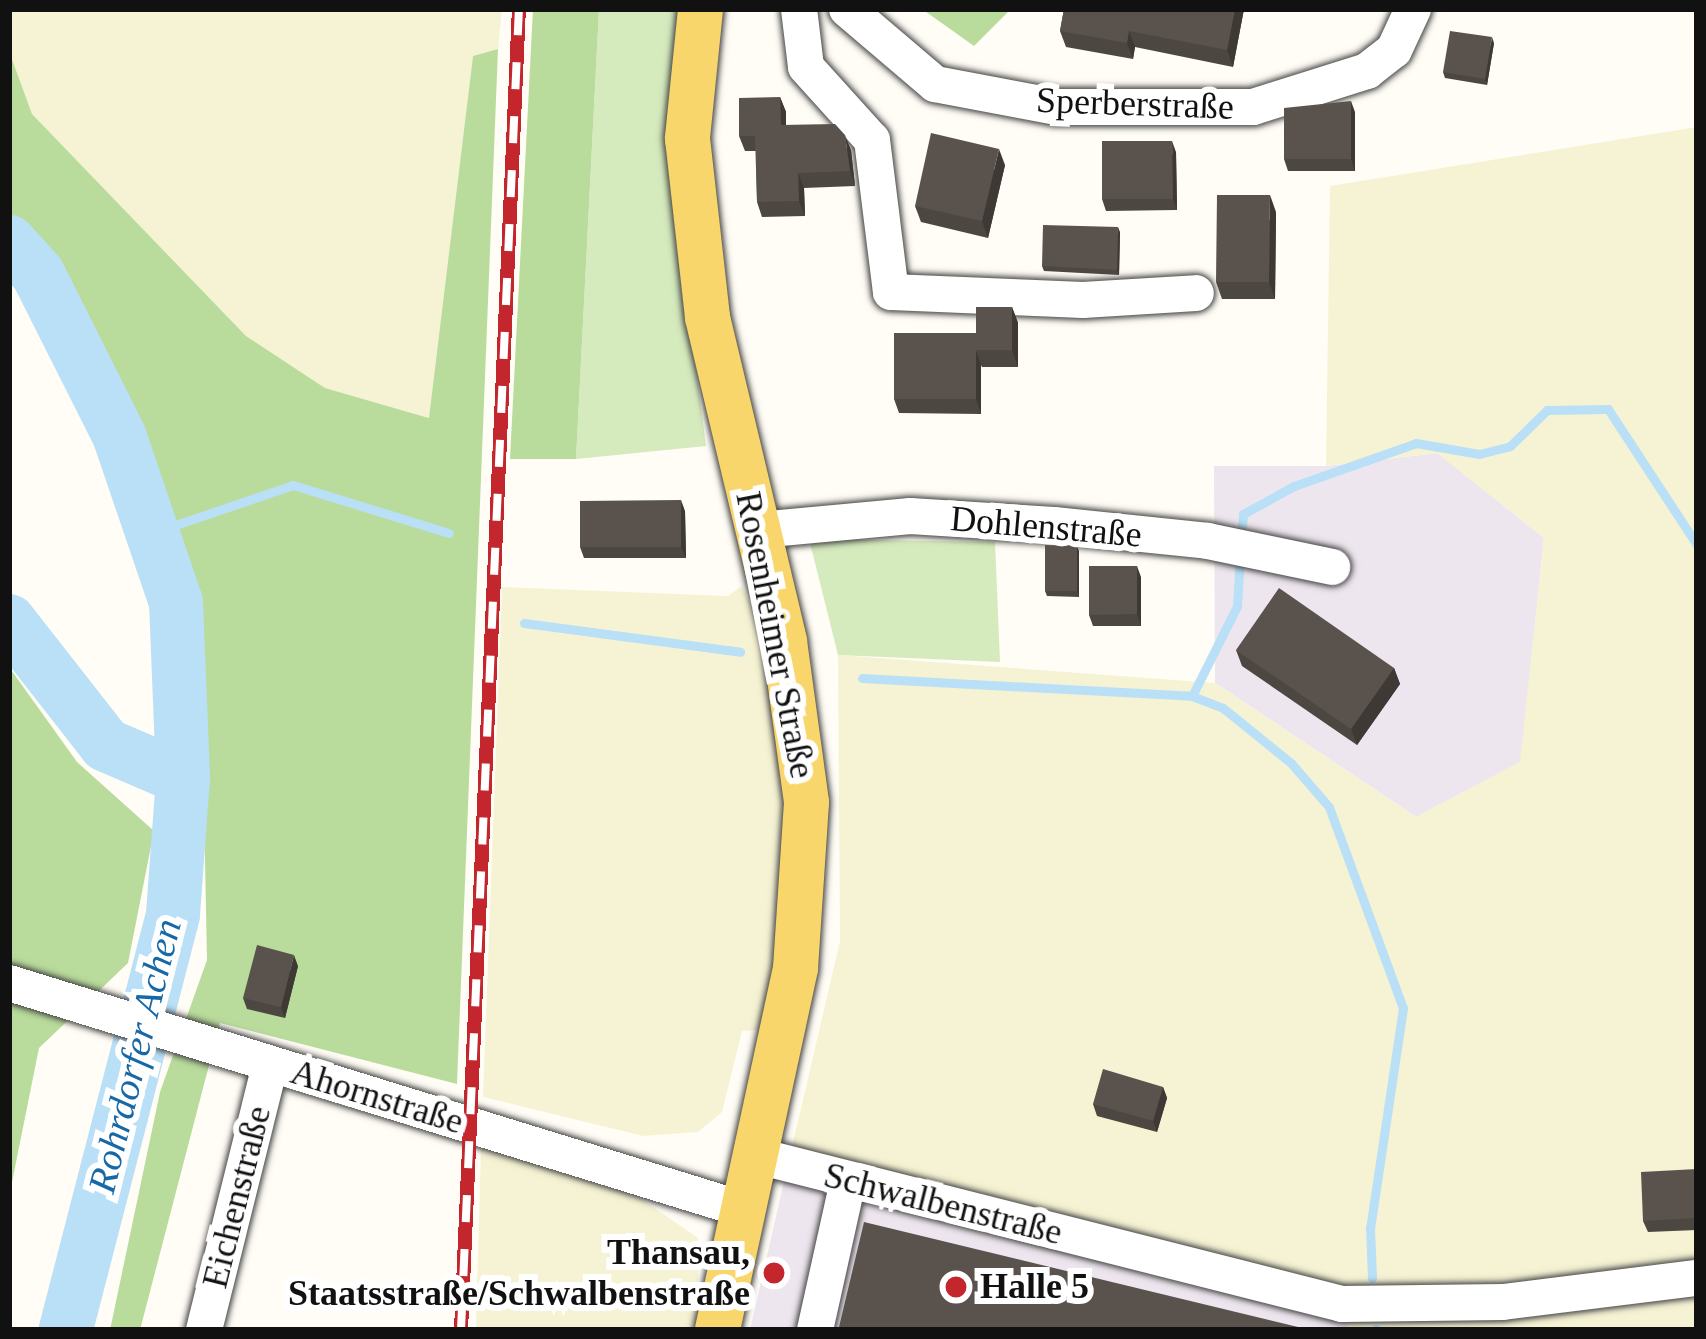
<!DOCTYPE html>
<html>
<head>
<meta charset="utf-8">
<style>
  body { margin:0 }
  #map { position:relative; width:1706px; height:1339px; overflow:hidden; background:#fffdf5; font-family:"Times New Roman",serif }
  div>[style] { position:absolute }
  .industrial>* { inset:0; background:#eee6ef }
  .farmland>* { inset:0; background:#f6f3d4 }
  .green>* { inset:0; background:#d5ebbd }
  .forest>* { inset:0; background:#b9dc9c }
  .stream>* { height:9px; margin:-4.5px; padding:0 4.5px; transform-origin:4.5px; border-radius:4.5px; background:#b9e0f7 }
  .river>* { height:54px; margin:-27px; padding:0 27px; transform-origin:27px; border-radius:27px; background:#b9e0f7 }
  .roads { filter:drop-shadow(0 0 3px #444) drop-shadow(0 0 3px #444) }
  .minor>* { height:36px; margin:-18px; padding:0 18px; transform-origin:18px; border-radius:18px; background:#fff }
  .major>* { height:45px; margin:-22.5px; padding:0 22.5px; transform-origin:22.5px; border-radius:22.5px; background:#f9d66b }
  .rail>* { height:14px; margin-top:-7px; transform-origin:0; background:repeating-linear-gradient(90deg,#fff 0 27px,#c4262e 0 54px); box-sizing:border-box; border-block:3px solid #c4262e }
  .wall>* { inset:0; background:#4d4742 }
  .shaded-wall>* { inset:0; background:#3f3936 }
  .building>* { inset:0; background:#5a524d }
  .dots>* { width:33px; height:33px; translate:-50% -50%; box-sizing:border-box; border:6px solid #fff; border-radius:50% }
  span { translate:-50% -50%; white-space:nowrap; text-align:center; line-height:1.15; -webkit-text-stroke:12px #fff; paint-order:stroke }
  .street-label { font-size:36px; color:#111 }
  .poi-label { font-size:36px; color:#111; font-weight:700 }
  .right { translate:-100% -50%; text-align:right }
  .left { translate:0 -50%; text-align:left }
  .water-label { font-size:39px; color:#1768a6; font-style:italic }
  .frame { position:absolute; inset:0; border:12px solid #111; pointer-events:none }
</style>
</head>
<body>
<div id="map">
  <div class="industrial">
    <div style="clip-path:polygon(1438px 453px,1544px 538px,1521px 762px,1416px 817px,1215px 683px,1214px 466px,1326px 466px)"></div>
    <div style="clip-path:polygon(788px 1164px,1351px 1310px,1346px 1330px,750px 1330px)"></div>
  </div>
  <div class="farmland">
    <div style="clip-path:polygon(9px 9px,502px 9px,498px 49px,473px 56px,430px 418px,325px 388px,246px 336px,32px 114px,9px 51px)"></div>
    <div style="clip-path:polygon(1697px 127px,1697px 1330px,1346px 1330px,1351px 1310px,788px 1164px,840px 941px,838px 655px,1215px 683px,1416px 817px,1520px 762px,1544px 538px,1437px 453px,1326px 466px,1330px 186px)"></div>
    <div style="clip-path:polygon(742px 586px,761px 628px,789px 775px,784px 914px,759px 1030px,742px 1031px,722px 1112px,698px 1132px,643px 1136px,483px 1097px,502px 587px,728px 596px)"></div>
    <div style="clip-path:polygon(481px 1147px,637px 1196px,698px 1238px,698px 1330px,476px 1330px)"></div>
  </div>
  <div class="green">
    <div style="clip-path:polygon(599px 9px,682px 9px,695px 361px,706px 446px,576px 459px)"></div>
    <div style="clip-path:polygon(809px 539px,995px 542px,1000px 662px,838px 655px)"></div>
  </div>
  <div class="forest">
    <div style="clip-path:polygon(533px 9px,599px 9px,576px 459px,510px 459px)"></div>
    <div style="clip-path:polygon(922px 9px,1011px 9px,974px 46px)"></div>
    <div style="clip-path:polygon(498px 49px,457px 1084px,220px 1023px,140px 1330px,110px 1330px,160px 1092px,207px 960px,200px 606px,9px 225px,9px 51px,32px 114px,246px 336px,325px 388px,429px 418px,473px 56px)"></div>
    <div style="clip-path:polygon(9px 667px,77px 762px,154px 831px,128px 963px,39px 1048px,9px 1197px)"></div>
  </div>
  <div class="stream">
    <div style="left:152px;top:533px;width:149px;rotate:-18.8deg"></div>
    <div style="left:293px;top:485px;width:163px;rotate:17.1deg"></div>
    <div style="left:1241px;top:538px;width:24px;rotate:-85deg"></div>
    <div style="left:1243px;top:514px;width:58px;rotate:-28.8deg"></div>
    <div style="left:1294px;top:486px;width:129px;rotate:-19.4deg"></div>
    <div style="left:1416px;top:443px;width:64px;rotate:9.9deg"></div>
    <div style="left:1479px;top:454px;width:32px;rotate:-14deg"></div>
    <div style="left:1510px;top:446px;width:52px;rotate:-44.2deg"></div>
    <div style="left:1547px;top:410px;width:61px;rotate:-0.9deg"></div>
    <div style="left:1608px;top:409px;width:163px;rotate:56.8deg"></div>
    <div style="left:524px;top:623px;width:218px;rotate:7.6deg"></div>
    <div style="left:862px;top:678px;width:330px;rotate:3.1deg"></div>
    <div style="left:1192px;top:696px;width:33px;rotate:21deg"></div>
    <div style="left:1223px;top:708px;width:87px;rotate:39deg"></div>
    <div style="left:1291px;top:763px;width:58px;rotate:49.2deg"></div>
    <div style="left:1329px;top:807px;width:214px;rotate:69.8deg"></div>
    <div style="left:1403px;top:1008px;width:222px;rotate:98.5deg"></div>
    <div style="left:1370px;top:1228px;width:50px;rotate:87.7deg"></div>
    <div style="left:1192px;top:696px;width:101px;rotate:-63.4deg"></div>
    <div style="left:1237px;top:606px;width:51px;rotate:-86.6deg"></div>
    <div style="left:1376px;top:1330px;width:1px;rotate:-90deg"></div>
  </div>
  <div class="river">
    <div style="left:9px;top:242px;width:43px;rotate:47.8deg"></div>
    <div style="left:38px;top:274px;width:180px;rotate:63.3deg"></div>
    <div style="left:119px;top:435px;width:176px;rotate:71.2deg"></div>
    <div style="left:176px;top:602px;width:176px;rotate:87.7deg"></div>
    <div style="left:183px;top:778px;width:137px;rotate:94.2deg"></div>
    <div style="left:173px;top:915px;width:429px;rotate:104.5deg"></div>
    <div style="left:9px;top:621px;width:157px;rotate:52deg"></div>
    <div style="left:106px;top:745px;width:84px;rotate:23.2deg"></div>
  </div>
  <div class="roads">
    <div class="minor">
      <div style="left:799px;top:9px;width:58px;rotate:83.1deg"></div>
      <div style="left:806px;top:67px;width:98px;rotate:47.9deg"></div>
      <div style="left:872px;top:140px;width:153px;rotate:82.9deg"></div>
      <div style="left:891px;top:292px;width:192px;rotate:2.4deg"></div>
      <div style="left:1083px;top:300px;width:113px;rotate:-3.5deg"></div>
      <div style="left:847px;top:9px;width:116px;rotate:40.4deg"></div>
      <div style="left:935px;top:84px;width:124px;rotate:10.7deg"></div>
      <div style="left:1057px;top:107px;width:196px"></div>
      <div style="left:1253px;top:107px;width:120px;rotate:-17.5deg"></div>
      <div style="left:1367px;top:71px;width:34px;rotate:-38deg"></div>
      <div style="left:1394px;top:50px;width:45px;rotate:-65.1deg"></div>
      <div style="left:759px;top:530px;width:152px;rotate:-5.3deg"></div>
      <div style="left:910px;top:516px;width:144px;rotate:3.6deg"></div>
      <div style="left:1054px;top:525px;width:155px;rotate:5.9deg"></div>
      <div style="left:1208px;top:541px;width:127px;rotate:11.8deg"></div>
      <div style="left:9px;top:983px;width:770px;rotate:17.14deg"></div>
      <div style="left:758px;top:1156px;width:602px;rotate:14.22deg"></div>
      <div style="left:1342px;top:1304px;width:161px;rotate:-0.7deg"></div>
      <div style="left:1503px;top:1302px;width:195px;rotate:-7.1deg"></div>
      <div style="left:204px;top:1330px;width:273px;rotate:-76deg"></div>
      <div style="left:815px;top:1330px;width:153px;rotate:-77.5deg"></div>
    </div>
    <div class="major">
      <div style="left:700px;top:9px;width:130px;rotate:95.8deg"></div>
      <div style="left:687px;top:138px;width:180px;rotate:83.6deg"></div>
      <div style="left:707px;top:317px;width:333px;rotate:76.6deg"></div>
      <div style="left:784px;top:641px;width:162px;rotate:82.2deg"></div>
      <div style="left:806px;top:802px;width:166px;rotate:93.8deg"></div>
      <div style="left:795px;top:968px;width:370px;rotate:102.2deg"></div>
    </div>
  </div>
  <div class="rail">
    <div style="left:461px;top:1330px;width:1322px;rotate:-87.49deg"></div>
  </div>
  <div class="wall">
    <div style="clip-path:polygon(1064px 9px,1244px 9px,1233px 67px,1135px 47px,1133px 59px,1066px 47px,1060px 31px)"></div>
    <div style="clip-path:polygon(1494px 43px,1487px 85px,1445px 78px,1443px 72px)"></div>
    <div style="clip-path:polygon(780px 97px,786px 112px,786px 125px,851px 150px,855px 186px,804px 188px,805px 216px,762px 217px,757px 202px,756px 151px,745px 151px,739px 136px)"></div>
    <div style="clip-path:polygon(1355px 112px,1355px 171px,1288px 171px,1284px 159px)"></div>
    <div style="clip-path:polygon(1176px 152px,1177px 210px,1106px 211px,1102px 199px)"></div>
    <div style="clip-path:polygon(1005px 165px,988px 238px,921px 222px,915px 206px)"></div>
    <div style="clip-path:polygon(1276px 212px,1275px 299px,1222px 299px,1216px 282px)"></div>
    <div style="clip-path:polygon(1120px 232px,1119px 275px,1044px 271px,1042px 266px)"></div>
    <div style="clip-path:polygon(1012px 307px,1018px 323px,1018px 367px,982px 367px,981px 365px,981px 414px,899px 413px,894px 399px,976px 333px)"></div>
    <div style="clip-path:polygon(685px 511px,686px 558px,584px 558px,580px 547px)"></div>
    <div style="clip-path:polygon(1079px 551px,1079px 597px,1047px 596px,1045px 591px)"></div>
    <div style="clip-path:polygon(1141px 577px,1141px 626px,1093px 626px,1089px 615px)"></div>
    <div style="clip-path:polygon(1236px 650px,1394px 668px,1400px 684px,1357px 745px,1242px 666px)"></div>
    <div style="clip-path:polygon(298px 966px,285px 1018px,247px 1009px,243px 998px)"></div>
    <div style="clip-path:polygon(1163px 1087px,1167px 1098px,1157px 1132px,1097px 1116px,1093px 1104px)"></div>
    <div style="clip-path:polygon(1697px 1169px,1697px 1230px,1648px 1232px,1643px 1221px)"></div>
  </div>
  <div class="shaded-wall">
    <div style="clip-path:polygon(1235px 9px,1244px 9px,1233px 67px,1227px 50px)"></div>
    <div style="clip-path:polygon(1129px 31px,1135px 47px,1133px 59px,1127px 43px)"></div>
    <div style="clip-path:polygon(1492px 37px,1494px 43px,1487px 85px,1485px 79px)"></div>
    <div style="clip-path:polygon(780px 97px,786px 112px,786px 140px,781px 125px)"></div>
    <div style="clip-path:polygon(1351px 101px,1355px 112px,1355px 171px,1351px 159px)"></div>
    <div style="clip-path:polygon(845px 135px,851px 150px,855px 186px,850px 171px)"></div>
    <div style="clip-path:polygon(1172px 141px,1176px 152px,1177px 210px,1173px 199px)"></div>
    <div style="clip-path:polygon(999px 149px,1005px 165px,988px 238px,982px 221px)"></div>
    <div style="clip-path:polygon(798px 173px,804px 188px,805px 216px,799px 201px)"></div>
    <div style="clip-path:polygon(1270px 195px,1276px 212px,1275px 299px,1269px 282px)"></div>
    <div style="clip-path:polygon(1118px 227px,1120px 232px,1119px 275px,1117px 270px)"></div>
    <div style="clip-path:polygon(1012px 307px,1018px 323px,1018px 367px,1012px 350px)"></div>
    <div style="clip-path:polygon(976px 350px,981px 365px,981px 414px,976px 399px)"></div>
    <div style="clip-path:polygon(681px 500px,685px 511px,686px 558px,681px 547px)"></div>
    <div style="clip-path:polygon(1077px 546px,1079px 551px,1079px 597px,1077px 591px)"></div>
    <div style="clip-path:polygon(1137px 566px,1141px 577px,1141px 626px,1137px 614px)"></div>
    <div style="clip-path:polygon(1394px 668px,1400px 684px,1357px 745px,1351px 729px)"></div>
    <div style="clip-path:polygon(294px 955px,298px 966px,285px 1018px,281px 1007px)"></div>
    <div style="clip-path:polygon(1163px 1087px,1167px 1098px,1157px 1132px,1153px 1121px)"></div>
  </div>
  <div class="building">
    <div style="clip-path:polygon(1064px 9px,1235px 9px,1227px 50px,1129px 31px,1127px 43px,1060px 31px)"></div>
    <div style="clip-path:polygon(1450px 31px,1492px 37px,1485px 79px,1443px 72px)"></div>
    <div style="clip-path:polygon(780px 97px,781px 125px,835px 124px,845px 135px,850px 171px,798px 173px,799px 201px,757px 202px,755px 136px,739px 136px,739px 98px)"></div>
    <div style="clip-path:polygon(1351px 101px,1351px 159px,1284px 159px,1284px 108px)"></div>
    <div style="clip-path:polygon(931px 133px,999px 149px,982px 221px,915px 206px)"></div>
    <div style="clip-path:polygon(1102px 141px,1172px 141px,1173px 199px,1102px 199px)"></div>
    <div style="clip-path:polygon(1217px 195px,1270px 195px,1269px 282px,1216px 282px)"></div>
    <div style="clip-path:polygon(1043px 225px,1118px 227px,1117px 270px,1042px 266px)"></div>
    <div style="clip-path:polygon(976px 307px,1012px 307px,1012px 350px,976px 350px)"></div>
    <div style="clip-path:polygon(894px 333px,976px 333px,976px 399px,894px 399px)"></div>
    <div style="clip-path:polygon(681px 500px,681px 547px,580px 547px,580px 501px)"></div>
    <div style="clip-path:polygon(1045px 545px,1077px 546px,1077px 591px,1045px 591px)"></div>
    <div style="clip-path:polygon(1089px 566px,1137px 566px,1137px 614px,1089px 615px)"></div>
    <div style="clip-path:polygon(1279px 588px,1394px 668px,1351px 729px,1236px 650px)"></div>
    <div style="clip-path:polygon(257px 945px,294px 955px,281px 1007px,243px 998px)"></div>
    <div style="clip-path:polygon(1103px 1069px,1163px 1087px,1153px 1121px,1093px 1104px)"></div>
    <div style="clip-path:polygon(1697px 1169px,1697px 1218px,1643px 1221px,1641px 1172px)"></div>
    <div style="clip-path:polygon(864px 1222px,1298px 1327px,1297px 1330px,853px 1330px,839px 1327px)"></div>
  </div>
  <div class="dots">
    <div style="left:774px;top:1273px;background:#c4262e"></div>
    <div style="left:956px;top:1287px;background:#c4262e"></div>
  </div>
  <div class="street-label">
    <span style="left:1135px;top:104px;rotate:2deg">Sperberstraße</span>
    <span style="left:1046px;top:527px;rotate:5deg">Dohlenstraße</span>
    <span style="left:775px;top:635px;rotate:79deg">Rosenheimer Straße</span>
    <span style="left:377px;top:1097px;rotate:17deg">Ahornstraße</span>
    <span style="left:237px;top:1197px;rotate:-76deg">Eichenstraße</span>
    <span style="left:943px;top:1204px;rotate:14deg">Schwalbenstraße</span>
  </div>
  <div class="poi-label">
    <span class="right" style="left:750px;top:1273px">Thansau,<br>Staatsstraße/Schwalbenstraße</span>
    <span class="left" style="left:980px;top:1287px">Halle 5</span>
  </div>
  <div class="water-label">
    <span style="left:135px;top:1056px;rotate:-76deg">Rohrdorfer Achen</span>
  </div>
  <div class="frame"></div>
</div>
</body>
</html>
